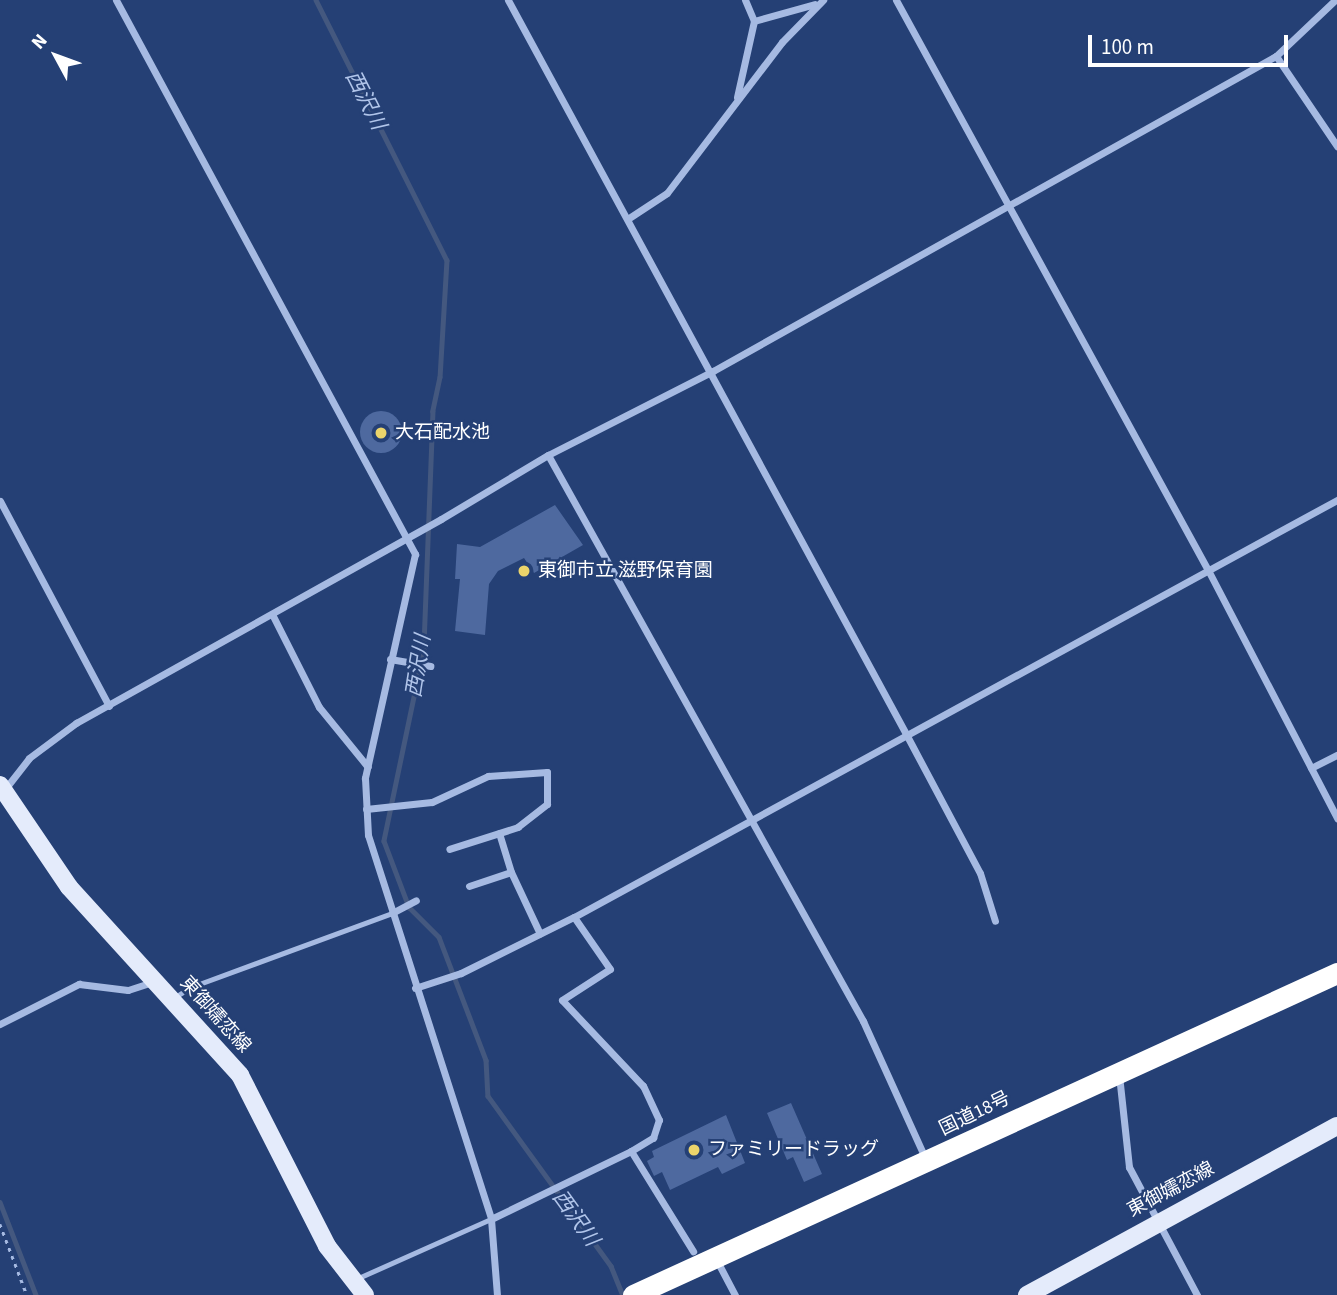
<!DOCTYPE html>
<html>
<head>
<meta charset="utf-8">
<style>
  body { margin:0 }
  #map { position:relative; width:1337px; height:1295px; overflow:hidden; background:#254075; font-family:"Source Sans 3","Noto Sans JP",sans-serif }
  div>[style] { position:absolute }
  .stream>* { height:4.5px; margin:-2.25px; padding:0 2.25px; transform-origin:2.25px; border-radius:2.25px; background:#44587f }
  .building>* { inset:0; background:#4e699f }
  .round { border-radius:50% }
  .path>* { height:2.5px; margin-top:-1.25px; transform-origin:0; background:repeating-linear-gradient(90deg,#a6bae2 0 3.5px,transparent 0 8.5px) }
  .lane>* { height:5px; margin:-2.5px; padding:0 2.5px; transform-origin:2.5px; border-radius:2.5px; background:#a6bae2 }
  .street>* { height:7px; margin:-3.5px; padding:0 3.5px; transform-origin:3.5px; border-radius:3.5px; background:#a6bae2 }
  .primary>* { height:18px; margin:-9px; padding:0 9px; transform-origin:9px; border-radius:9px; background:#e4ebfb }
  .highway>* { height:21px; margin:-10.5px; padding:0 10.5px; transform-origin:10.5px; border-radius:10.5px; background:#fff }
  .dots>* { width:19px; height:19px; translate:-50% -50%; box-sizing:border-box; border:4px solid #254075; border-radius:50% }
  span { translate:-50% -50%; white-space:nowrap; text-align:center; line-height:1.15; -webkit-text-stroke:5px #254075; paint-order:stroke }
  .poi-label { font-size:19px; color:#fff }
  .left { translate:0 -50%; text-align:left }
  .street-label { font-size:19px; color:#fff }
  .water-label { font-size:21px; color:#b1c5ea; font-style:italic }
  .north { position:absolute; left:21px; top:21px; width:70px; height:70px; -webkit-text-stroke:5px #254075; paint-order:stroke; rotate:311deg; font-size:19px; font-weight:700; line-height:28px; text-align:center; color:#fff }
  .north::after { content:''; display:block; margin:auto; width:24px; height:32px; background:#fff; clip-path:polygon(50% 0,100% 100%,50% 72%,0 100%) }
  .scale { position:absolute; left:1088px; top:35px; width:200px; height:32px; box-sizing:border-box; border:4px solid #fff; border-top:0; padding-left:9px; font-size:21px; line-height:24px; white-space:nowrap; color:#fff; -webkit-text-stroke:5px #254075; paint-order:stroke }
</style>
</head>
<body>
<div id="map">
  <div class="stream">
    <div style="left:316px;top:0;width:291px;rotate:63.3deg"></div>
    <div style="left:447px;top:260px;width:117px;rotate:93.4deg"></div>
    <div style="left:440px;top:377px;width:35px;rotate:102deg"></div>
    <div style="left:433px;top:411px;width:238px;rotate:92.2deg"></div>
    <div style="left:424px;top:649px;width:196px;rotate:101.8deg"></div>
    <div style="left:384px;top:841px;width:71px;rotate:69.3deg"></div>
    <div style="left:409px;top:907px;width:42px;rotate:45deg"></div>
    <div style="left:439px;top:937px;width:132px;rotate:69.1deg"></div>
    <div style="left:486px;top:1060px;width:36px;rotate:87deg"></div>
    <div style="left:488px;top:1096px;width:210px;rotate:54.1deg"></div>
    <div style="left:611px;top:1266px;width:31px;rotate:68deg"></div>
    <div style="left:0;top:1202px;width:100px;rotate:68.8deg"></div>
  </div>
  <div class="building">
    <div class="round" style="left:360px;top:411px;width:42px;height:42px"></div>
    <div style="clip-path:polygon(555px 505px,583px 545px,534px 573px,524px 558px,498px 571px,489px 584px,485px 635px,455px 631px,460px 579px,455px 579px,457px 544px,480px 547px)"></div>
    <div style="clip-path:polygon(791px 1103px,822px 1174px,804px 1182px,793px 1157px,787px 1160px,767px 1113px)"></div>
    <div style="clip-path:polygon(726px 1115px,745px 1163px,722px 1174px,718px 1167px,670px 1190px,662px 1172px,654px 1176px,647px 1161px,654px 1157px,652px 1151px)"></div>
  </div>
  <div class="path">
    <div style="left:0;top:1224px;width:76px;rotate:69.2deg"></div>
  </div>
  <div class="lane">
    <div style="left:175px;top:997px;width:19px;rotate:-32deg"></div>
    <div style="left:191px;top:987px;width:214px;rotate:-20.2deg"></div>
    <div style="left:356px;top:1279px;width:148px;rotate:-24deg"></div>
  </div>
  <div class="street">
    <div style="left:116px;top:0;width:630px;rotate:61.64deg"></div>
    <div style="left:415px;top:554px;width:230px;rotate:102.6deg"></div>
    <div style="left:365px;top:778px;width:57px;rotate:87deg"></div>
    <div style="left:368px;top:835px;width:403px;rotate:72.2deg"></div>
    <div style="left:491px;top:1219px;width:76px;rotate:85.5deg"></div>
    <div style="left:508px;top:0;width:835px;rotate:61.53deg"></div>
    <div style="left:906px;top:734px;width:157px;rotate:62deg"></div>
    <div style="left:980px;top:873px;width:50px;rotate:72.6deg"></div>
    <div style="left:896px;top:0;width:650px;rotate:61.31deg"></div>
    <div style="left:1208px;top:570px;width:280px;rotate:62.5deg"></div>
    <div style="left:754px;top:21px;width:63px;rotate:-15.6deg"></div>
    <div style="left:1276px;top:56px;width:109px;rotate:55.9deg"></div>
    <div style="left:737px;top:97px;width:78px;rotate:-77.4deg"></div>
    <div style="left:754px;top:21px;width:23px;rotate:-113deg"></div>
    <div style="left:629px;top:218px;width:45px;rotate:-33.3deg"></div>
    <div style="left:667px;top:193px;width:190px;rotate:-52.7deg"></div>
    <div style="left:782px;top:42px;width:59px;rotate:-45.7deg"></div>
    <div style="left:548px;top:455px;width:648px;rotate:60.9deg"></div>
    <div style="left:863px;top:1021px;width:153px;rotate:65.6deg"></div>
    <div style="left:0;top:501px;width:232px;rotate:62deg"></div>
    <div style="left:272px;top:614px;width:104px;rotate:63.2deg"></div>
    <div style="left:319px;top:707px;width:77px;rotate:50.8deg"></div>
    <div style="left:390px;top:659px;width:41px;rotate:9.9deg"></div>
    <div style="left:1311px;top:768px;width:29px;rotate:-27deg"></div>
    <div style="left:5px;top:789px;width:39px;rotate:-52deg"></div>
    <div style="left:29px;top:758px;width:59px;rotate:-36.7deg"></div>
    <div style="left:76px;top:723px;width:418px;rotate:-29.2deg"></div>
    <div style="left:441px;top:519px;width:125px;rotate:-30.9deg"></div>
    <div style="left:548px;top:455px;width:185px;rotate:-27deg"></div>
    <div style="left:713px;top:371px;width:645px;rotate:-29.23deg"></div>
    <div style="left:1276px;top:56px;width:81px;rotate:-43.5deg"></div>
    <div style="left:366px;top:809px;width:66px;rotate:-6.1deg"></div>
    <div style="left:432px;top:802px;width:62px;rotate:-24.9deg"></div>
    <div style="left:488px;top:776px;width:59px;rotate:-3.9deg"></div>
    <div style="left:547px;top:772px;width:32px;rotate:90deg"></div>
    <div style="left:547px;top:804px;width:37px;rotate:142deg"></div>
    <div style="left:518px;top:827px;width:72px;rotate:162.3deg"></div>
    <div style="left:499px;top:833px;width:41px;rotate:72.9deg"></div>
    <div style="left:511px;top:872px;width:68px;rotate:64.9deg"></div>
    <div style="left:469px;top:886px;width:44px;rotate:-18.4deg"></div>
    <div style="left:392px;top:913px;width:27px;rotate:-28deg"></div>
    <div style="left:415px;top:988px;width:48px;rotate:-18.1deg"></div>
    <div style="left:461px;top:973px;width:126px;rotate:-26.4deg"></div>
    <div style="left:574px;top:917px;width:870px;rotate:-28.66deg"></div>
    <div style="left:0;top:1024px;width:89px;rotate:-26.9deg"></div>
    <div style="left:79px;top:984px;width:49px;rotate:7deg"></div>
    <div style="left:128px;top:990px;width:25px;rotate:-18deg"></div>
    <div style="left:1119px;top:1075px;width:93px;rotate:83.8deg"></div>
    <div style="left:1129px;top:1167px;width:145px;rotate:62deg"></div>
    <div style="left:631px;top:1151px;width:118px;rotate:58.2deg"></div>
    <div style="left:491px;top:1219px;width:156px;rotate:-25.9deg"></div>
    <div style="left:631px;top:1151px;width:26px;rotate:-31deg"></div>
    <div style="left:653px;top:1138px;width:19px;rotate:-72deg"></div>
    <div style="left:659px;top:1120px;width:38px;rotate:-115deg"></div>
    <div style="left:643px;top:1086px;width:118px;rotate:-133.3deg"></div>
    <div style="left:562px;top:1000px;width:57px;rotate:-32.9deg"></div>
    <div style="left:610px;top:969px;width:63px;rotate:-124.7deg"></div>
    <div style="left:716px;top:1259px;width:41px;rotate:62.2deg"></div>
  </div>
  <div class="primary">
    <div style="left:0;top:785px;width:123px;rotate:55.9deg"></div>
    <div style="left:69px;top:887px;width:254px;rotate:47.7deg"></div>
    <div style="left:240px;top:1075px;width:192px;rotate:63deg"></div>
    <div style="left:327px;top:1246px;width:62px;rotate:52.2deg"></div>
    <div style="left:1027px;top:1295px;width:353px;rotate:-28.6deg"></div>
  </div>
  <div class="highway">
    <div style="left:633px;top:1295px;width:774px;rotate:-24.58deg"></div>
  </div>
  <div class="dots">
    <div style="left:381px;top:433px;background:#ebd46b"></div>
    <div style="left:524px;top:571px;background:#ebd46b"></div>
    <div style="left:694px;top:1150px;background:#ebd46b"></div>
  </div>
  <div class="poi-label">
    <span class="left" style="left:395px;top:433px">大石配水池</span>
    <span class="left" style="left:538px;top:571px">東御市立 滋野保育園</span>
    <span class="left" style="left:708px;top:1150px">ファミリードラッグ</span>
  </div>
  <div class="street-label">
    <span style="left:215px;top:1015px;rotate:48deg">東御嬬恋線</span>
    <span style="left:975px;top:1114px;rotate:-26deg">国道18号</span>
    <span style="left:1171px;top:1190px;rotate:-28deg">東御嬬恋線</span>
  </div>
  <div class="water-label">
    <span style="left:366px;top:100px;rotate:63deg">西沢川</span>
    <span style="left:418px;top:666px;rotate:-81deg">西沢川</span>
    <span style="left:576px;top:1218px;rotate:54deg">西沢川</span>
  </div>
  <div class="north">N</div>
  <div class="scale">100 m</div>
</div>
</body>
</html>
